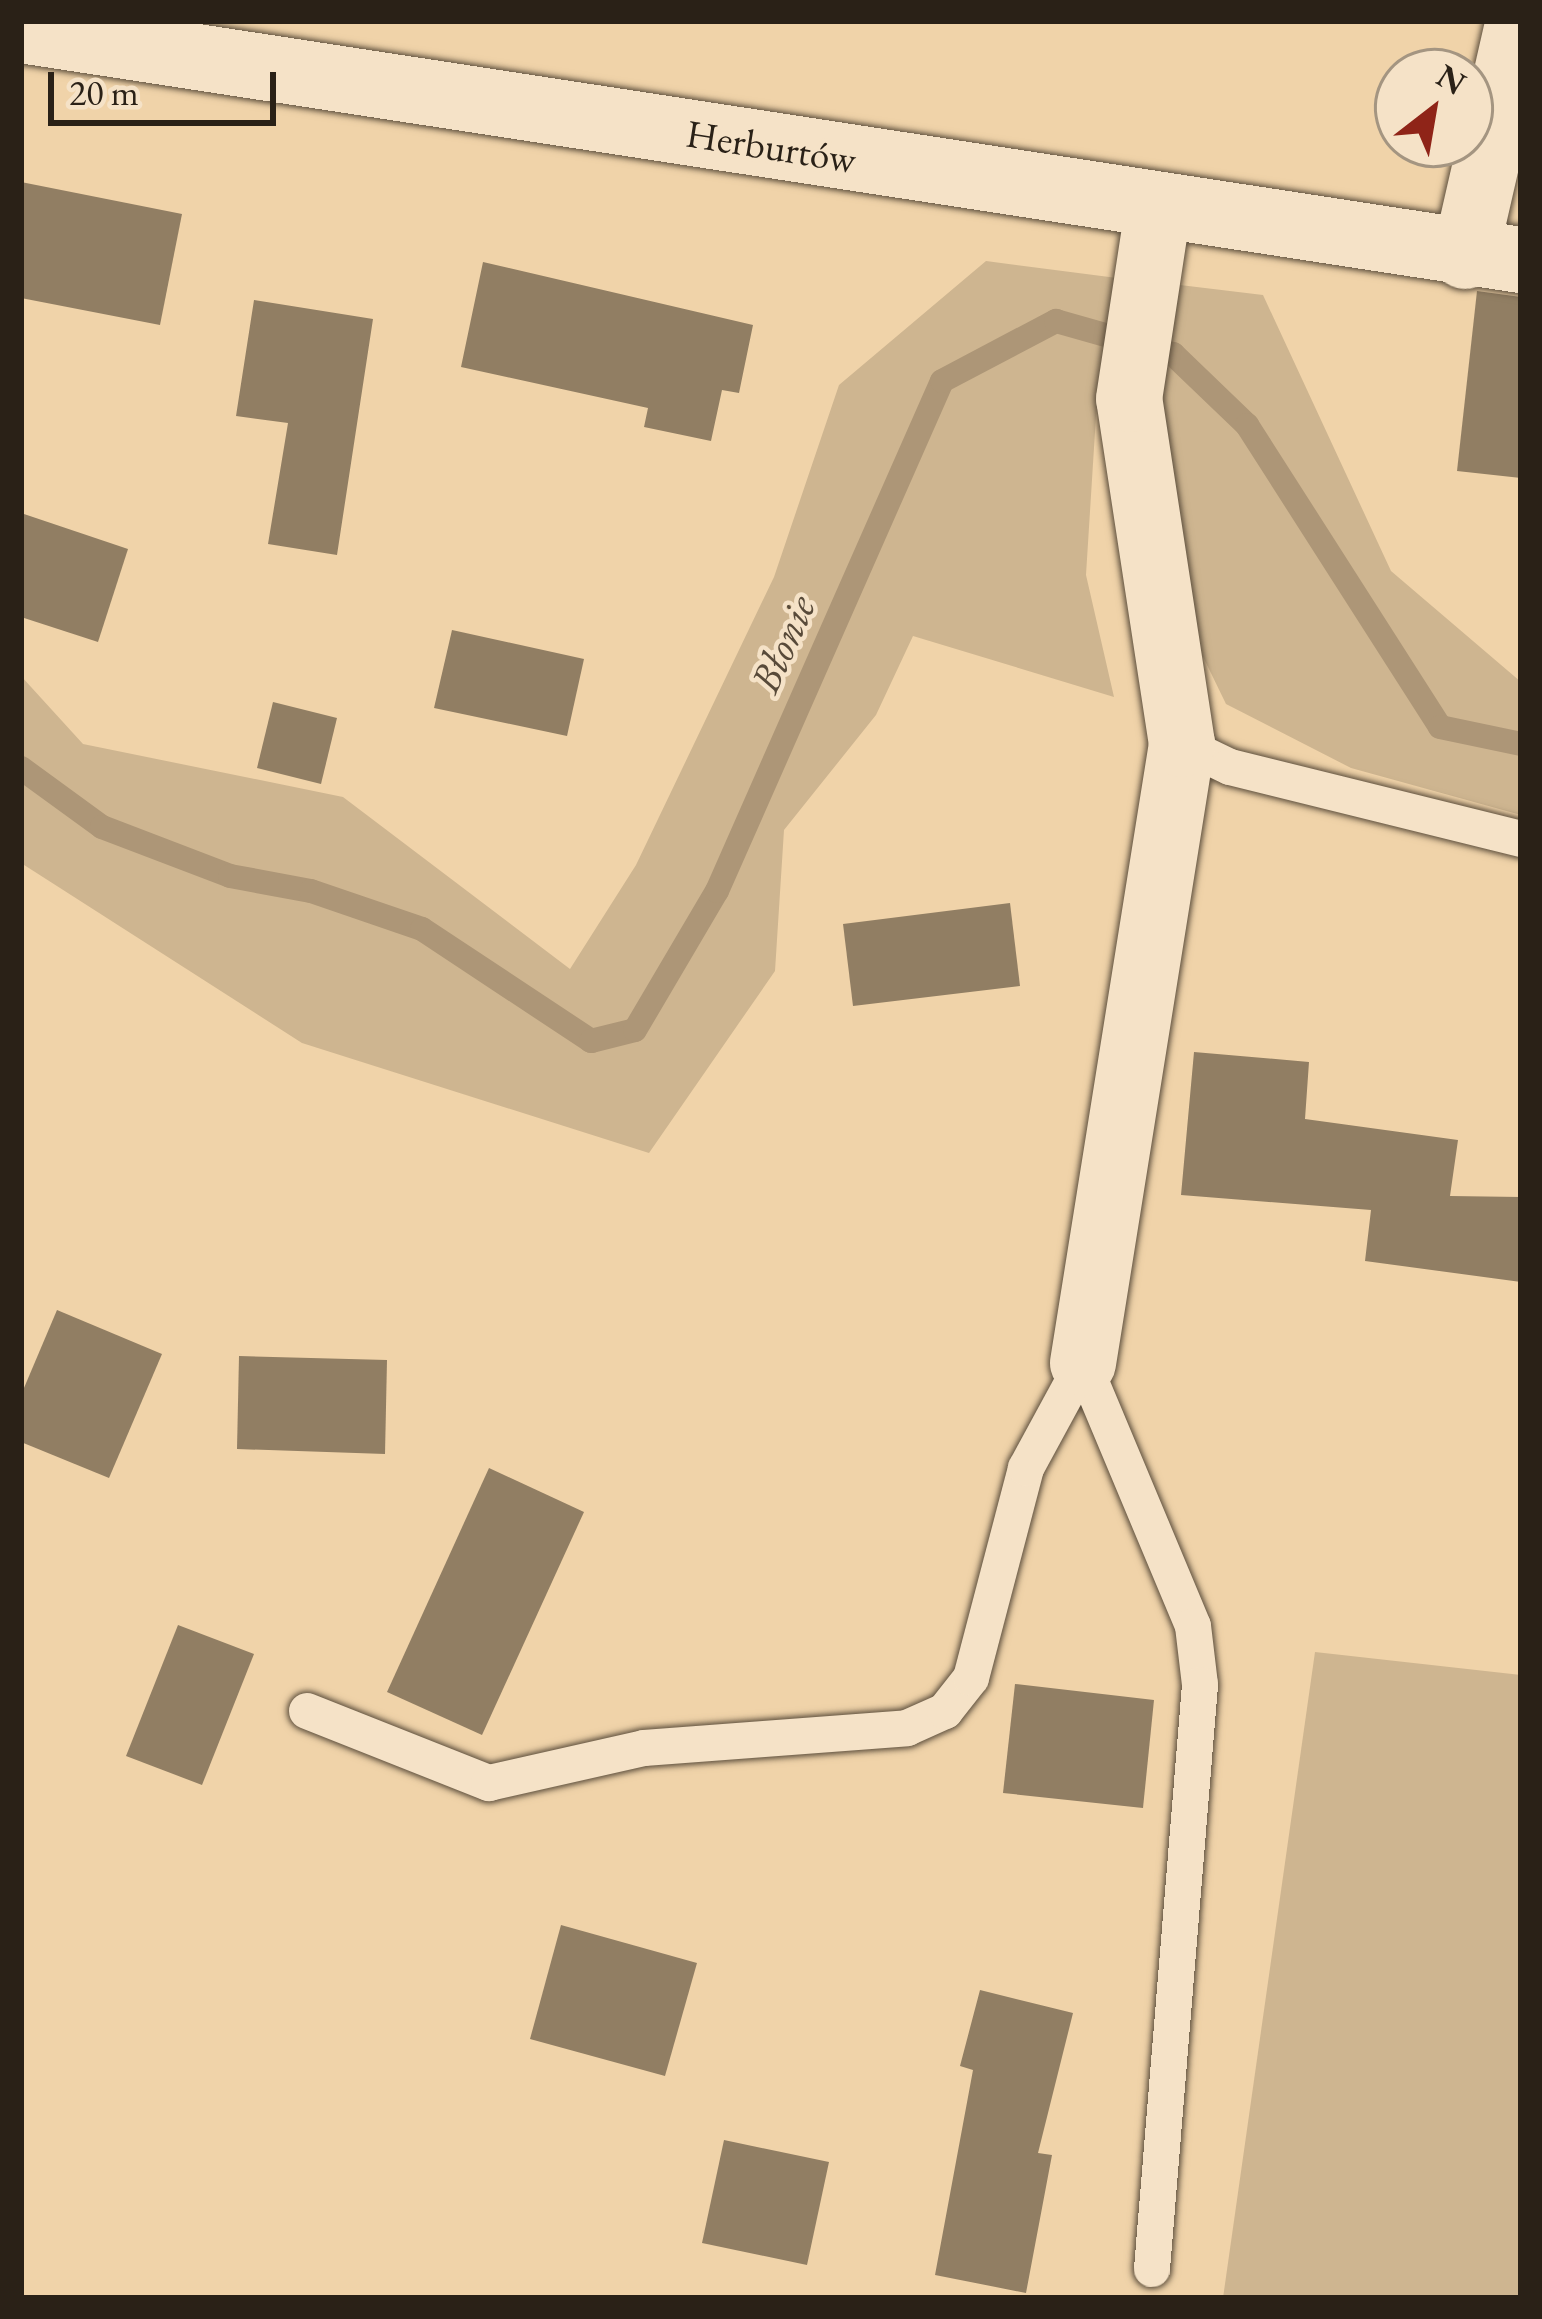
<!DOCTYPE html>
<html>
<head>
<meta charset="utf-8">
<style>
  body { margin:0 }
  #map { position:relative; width:1542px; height:2319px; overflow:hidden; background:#f0d3a9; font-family:"EB Garamond",serif }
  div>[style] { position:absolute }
  .green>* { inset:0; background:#ceb590 }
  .stream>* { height:24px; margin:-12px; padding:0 12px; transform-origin:12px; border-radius:12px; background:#ad9677 }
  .building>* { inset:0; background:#917e63 }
  .roads { filter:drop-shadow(0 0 3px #5c4e3c) drop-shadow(0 0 3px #5c4e3c) }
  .service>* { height:36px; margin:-18px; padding:0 18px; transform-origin:18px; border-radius:18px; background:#f5e2c7 }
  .minor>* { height:66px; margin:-33px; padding:0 33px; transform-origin:33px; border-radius:33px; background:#f5e2c7 }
  .tertiary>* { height:66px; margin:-33px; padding:0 33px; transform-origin:33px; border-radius:33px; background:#f5e2c7 }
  span { translate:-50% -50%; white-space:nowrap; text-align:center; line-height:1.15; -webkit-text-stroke:9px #f5e2c7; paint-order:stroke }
  .street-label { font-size:39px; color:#2a2117 }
  .water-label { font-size:42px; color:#584a39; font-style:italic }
  .frame { position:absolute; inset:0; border:24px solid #2a2117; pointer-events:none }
  .north { position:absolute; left:1374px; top:48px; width:120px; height:120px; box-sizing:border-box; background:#f5e2c7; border:3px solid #a49581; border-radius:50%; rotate:31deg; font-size:33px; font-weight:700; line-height:48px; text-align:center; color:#2a2117 }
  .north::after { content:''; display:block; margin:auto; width:42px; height:54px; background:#8f2418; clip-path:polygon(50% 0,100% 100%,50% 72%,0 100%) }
  .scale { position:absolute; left:48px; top:72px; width:228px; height:54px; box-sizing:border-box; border:6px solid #2a2117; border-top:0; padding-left:15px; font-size:36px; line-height:42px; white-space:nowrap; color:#2a2117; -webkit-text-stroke:9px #f5e2c7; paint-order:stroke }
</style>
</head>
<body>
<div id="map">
  <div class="green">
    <div style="clip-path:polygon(986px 261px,1117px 278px,1096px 416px,1086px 575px,1114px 697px,913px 636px,876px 715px,784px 830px,775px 971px,649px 1153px,302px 1043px,21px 863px,21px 676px,83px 744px,343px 797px,570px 969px,636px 865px,774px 577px,839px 385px)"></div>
    <div style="clip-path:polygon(1180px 285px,1263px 295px,1391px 571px,1521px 682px,1521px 815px,1351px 768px,1226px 704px,1191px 632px,1154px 418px)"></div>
    <div style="clip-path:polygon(1315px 1652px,1521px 1675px,1521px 2298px,1223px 2298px)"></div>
  </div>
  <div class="stream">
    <div style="left:21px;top:768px;width:100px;rotate:36.1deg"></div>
    <div style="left:102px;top:827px;width:137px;rotate:20.9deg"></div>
    <div style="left:230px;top:876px;width:82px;rotate:10.5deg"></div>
    <div style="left:311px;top:891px;width:117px;rotate:18.9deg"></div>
    <div style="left:422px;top:929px;width:203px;rotate:33.5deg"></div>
    <div style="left:591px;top:1041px;width:45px;rotate:-14deg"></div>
    <div style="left:635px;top:1030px;width:161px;rotate:-59.5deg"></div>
    <div style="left:717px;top:891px;width:557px;rotate:-66.19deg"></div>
    <div style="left:942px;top:381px;width:129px;rotate:-27.8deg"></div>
    <div style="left:1056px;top:321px;width:122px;rotate:15.8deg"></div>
    <div style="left:1173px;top:354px;width:103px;rotate:43.8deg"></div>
    <div style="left:1247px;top:425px;width:358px;rotate:57.4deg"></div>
    <div style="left:1440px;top:727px;width:83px;rotate:11.9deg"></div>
  </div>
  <div class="building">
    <div style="clip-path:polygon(21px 182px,182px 214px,160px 325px,21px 298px)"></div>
    <div style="clip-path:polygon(483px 262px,753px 325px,739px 393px,722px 390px,711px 441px,644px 427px,648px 408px,461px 367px)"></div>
    <div style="clip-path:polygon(1477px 291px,1521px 297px,1521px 478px,1457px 471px)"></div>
    <div style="clip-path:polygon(254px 300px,373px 319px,337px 555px,268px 544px,288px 423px,236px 416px)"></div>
    <div style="clip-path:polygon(21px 513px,128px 549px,98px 642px,21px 617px)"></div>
    <div style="clip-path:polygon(452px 630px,584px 659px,567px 736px,434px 708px)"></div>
    <div style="clip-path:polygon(273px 702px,337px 718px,321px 784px,257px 768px)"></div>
    <div style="clip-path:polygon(1010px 903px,1020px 986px,853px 1006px,843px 924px)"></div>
    <div style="clip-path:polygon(1194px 1052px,1309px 1062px,1305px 1119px,1458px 1140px,1450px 1196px,1521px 1197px,1521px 1282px,1365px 1261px,1371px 1210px,1181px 1195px)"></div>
    <div style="clip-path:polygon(57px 1310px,162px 1354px,109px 1478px,21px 1442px,21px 1395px)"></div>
    <div style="clip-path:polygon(239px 1356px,387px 1360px,385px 1454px,237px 1449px)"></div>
    <div style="clip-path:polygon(489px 1468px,584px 1512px,482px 1735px,387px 1692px)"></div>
    <div style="clip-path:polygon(178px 1625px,254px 1654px,202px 1785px,126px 1756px)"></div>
    <div style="clip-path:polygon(1015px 1684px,1154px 1700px,1143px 1808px,1003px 1793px)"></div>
    <div style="clip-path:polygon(561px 1925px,697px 1963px,665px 2076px,530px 2039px)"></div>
    <div style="clip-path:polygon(980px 1990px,1073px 2013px,1038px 2153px,1052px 2155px,1026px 2293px,935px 2275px,973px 2070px,960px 2066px)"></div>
    <div style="clip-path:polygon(724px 2140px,829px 2162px,807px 2265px,702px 2243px)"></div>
  </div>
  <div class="roads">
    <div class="service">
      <div style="left:1182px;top:744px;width:53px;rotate:25.6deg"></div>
      <div style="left:1230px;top:767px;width:300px;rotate:13.9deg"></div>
      <div style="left:1083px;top:1363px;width:285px;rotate:67.3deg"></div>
      <div style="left:1193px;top:1626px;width:59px;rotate:83.2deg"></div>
      <div style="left:1200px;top:1685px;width:586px;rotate:94.7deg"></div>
      <div style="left:307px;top:1711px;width:196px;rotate:21.6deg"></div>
      <div style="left:489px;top:1783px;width:159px;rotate:-12.7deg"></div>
      <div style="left:644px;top:1748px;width:264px;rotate:-4.3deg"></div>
      <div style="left:907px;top:1728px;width:42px;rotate:-24.1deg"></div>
      <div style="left:945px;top:1711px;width:42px;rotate:-51.8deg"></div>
      <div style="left:971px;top:1678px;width:217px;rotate:-75.3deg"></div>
      <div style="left:1026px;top:1468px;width:119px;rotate:-61.5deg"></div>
    </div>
    <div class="minor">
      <div style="left:1465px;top:256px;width:241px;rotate:-77.1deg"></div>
      <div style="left:1083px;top:1363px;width:627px;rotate:-80.91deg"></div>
      <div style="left:1182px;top:744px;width:349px;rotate:-98.7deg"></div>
      <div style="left:1129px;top:399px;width:192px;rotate:-81.3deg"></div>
    </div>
    <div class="tertiary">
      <div style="left:21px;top:30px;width:1518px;rotate:8.72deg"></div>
    </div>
  </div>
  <div class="street-label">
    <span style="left:771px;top:147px;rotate:9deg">Herburtów</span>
  </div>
  <div class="water-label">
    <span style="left:783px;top:644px;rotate:-66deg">Błonie</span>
  </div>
  <div class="frame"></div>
  <div class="north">N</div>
  <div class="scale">20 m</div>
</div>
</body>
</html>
